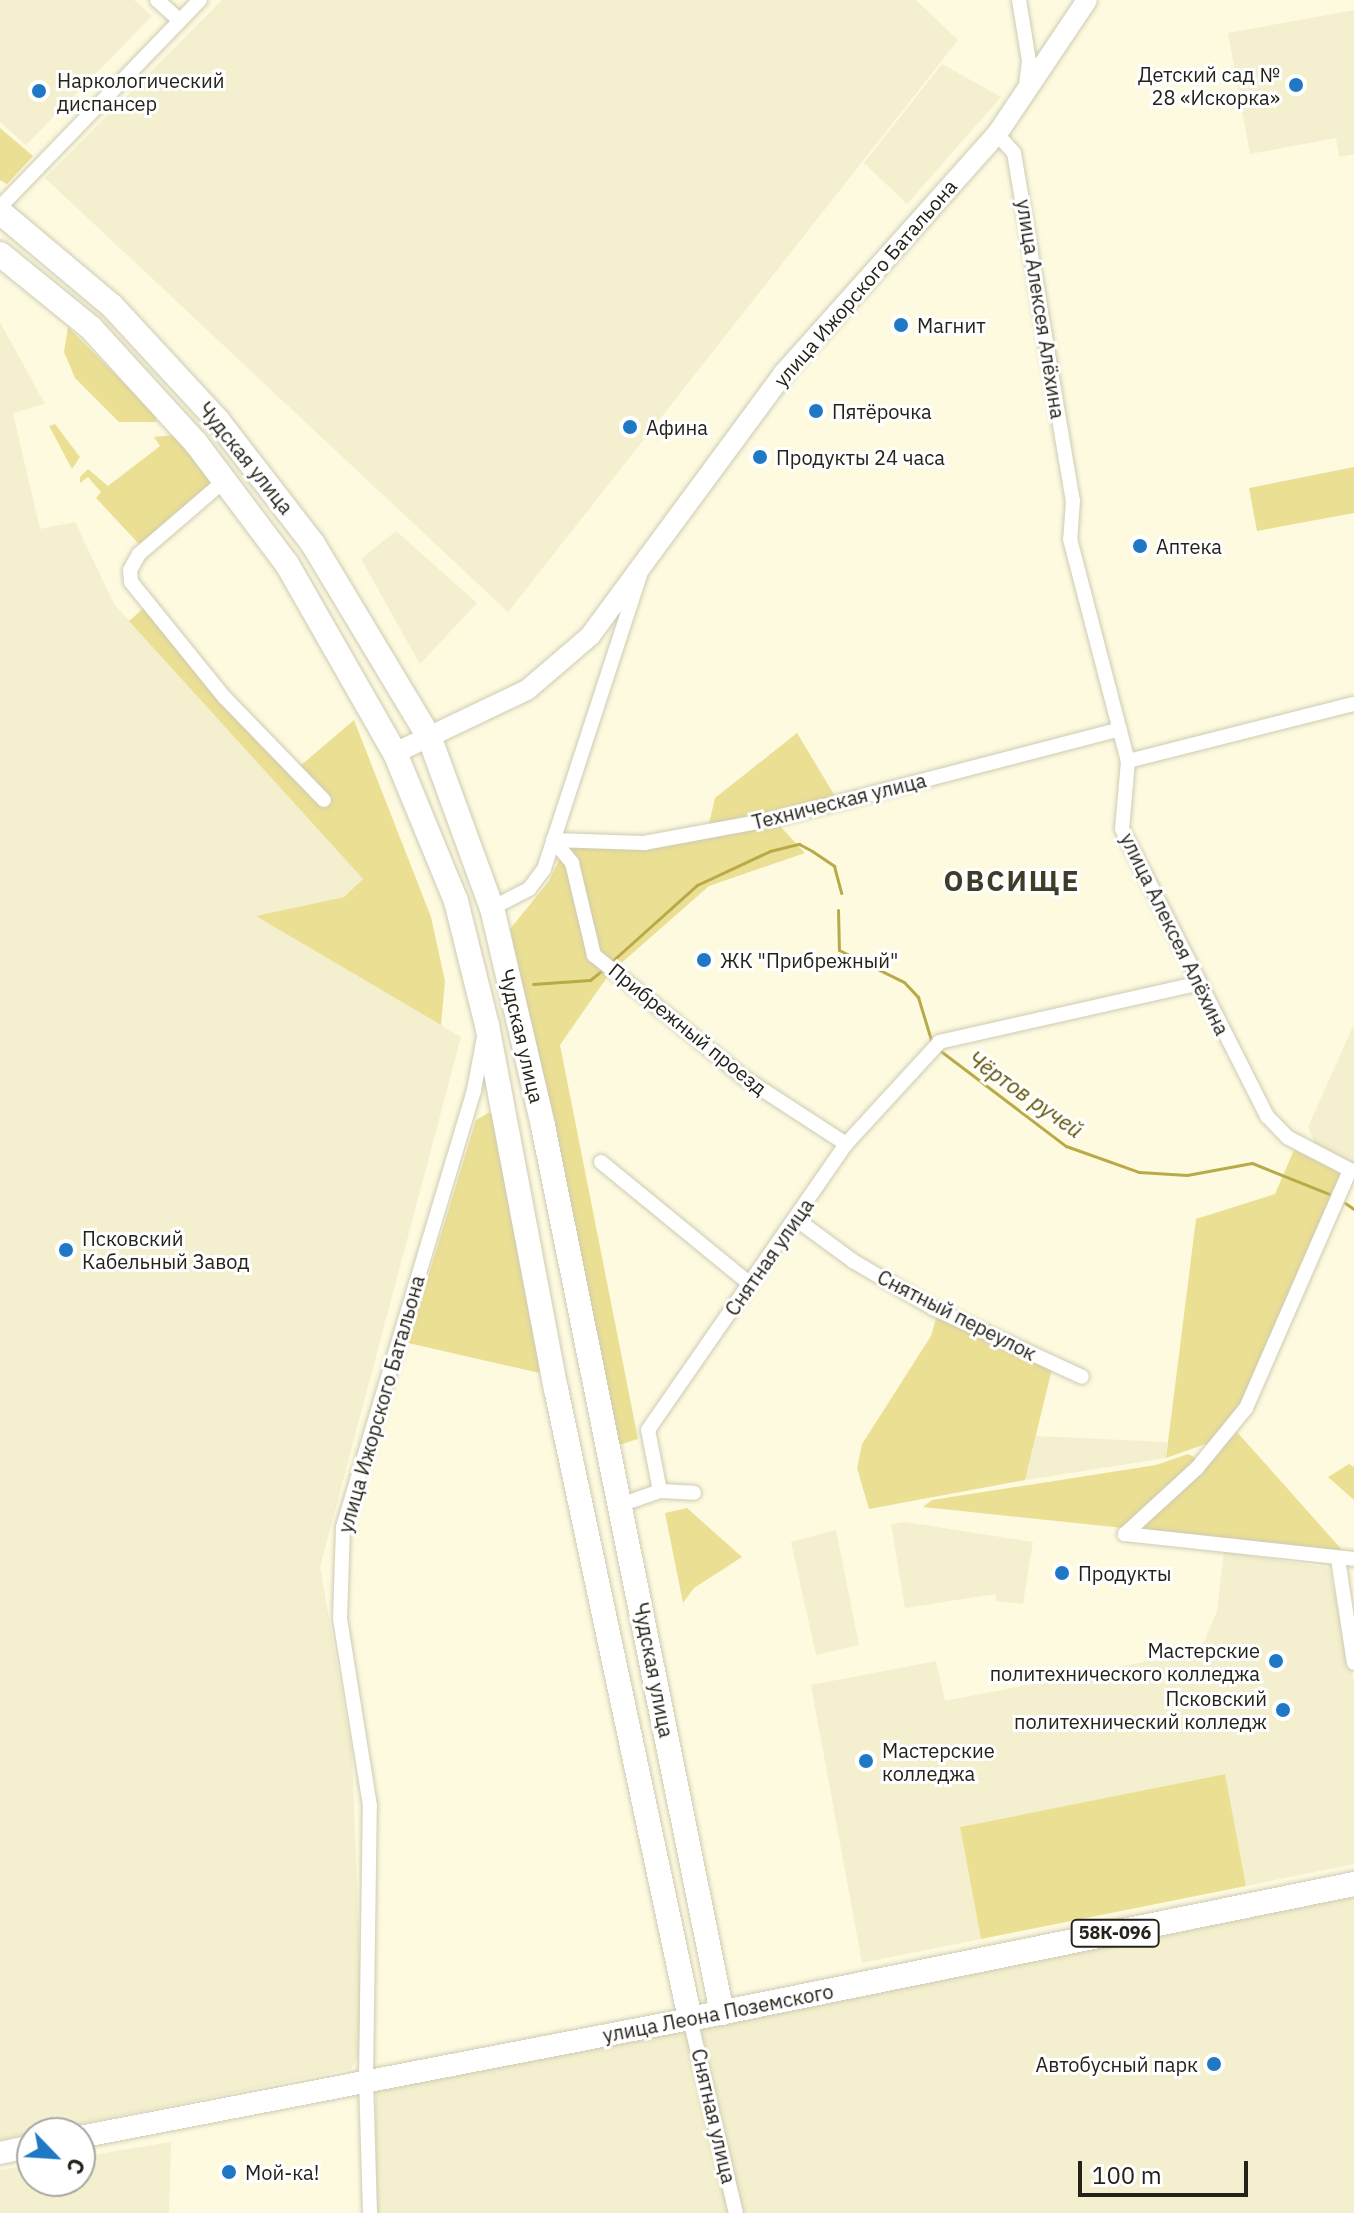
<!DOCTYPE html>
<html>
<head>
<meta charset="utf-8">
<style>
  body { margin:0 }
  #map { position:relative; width:1354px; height:2213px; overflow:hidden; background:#fdfae0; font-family:"IBM Plex Sans",sans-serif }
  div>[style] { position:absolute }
  .built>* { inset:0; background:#f4efce }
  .green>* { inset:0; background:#ebdf94 }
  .stream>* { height:3px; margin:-1.5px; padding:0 1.5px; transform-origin:1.5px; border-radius:1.5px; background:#b9aa49 }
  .roads { filter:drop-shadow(0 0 2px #cecbb2) drop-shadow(0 0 2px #cecbb2) }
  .street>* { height:14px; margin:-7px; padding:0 7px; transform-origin:7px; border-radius:7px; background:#fff }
  .secondary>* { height:20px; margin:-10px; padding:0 10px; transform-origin:10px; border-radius:10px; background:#fff }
  .primary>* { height:22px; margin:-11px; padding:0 11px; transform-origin:11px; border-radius:11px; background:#fff }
  .highway>* { height:24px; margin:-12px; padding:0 12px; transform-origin:12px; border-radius:12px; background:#fff }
  .dots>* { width:22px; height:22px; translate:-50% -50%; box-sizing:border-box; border:4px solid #fff; border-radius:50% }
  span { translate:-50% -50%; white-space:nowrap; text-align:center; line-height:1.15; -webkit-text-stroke:6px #fff; paint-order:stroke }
  .shield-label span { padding:2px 6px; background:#fff; border:2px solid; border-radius:6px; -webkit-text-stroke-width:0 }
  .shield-label { font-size:18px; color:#242219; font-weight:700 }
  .poi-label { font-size:20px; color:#242219 }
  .right { translate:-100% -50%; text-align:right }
  .left { translate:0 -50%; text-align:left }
  .street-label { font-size:20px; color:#242219 }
  .water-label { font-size:22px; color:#5d5204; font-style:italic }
  .district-label { font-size:28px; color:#3f3c27; font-weight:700; letter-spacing:2px }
  .north { position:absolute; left:16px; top:2117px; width:80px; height:80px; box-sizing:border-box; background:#fff; border:2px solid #a7a7a3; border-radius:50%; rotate:115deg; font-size:22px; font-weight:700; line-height:32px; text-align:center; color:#242219 }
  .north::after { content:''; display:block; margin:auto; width:28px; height:36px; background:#1f78c5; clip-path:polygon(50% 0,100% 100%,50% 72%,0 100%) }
  .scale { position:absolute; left:1078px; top:2161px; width:170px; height:36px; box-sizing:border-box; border:4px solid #242219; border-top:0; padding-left:10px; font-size:24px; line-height:28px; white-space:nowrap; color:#242219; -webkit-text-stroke:6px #fff; paint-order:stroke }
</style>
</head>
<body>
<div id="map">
  <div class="built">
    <div style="clip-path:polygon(0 0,134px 0,152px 16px,26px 145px,0 122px)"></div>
    <div style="clip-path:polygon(222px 0,916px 0,958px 40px,508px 612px,45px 178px)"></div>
    <div style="clip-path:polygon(1354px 10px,1354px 154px,1339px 157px,1336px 138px,1250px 154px,1228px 33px)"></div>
    <div style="clip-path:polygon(942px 64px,1001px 97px,907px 204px,864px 163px)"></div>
    <div style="clip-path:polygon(0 322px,45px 404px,13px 413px,40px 529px,75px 522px,114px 604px,363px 879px,344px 897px,257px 916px,461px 1037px,320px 1567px,352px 1751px,363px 2049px,351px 2069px,0 2140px)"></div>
    <div style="clip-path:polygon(396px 531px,477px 603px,420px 664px,361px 559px)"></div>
    <div style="clip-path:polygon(1354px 1024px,1354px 1164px,1316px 1146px,1308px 1127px)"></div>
    <div style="clip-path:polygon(1036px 1436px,1167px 1442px,1166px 1458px,1025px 1480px)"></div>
    <div style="clip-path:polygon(905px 1522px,1033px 1542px,1023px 1604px,997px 1601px,995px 1594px,905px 1608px,891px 1524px)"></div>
    <div style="clip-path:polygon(836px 1530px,859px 1645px,816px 1655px,791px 1542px)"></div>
    <div style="clip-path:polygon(1224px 1552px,1329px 1568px,1354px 1681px,1354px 1864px,1246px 1886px,1224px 1774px,960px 1827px,981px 1939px,862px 1963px,811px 1685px,936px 1661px,945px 1701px,1200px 1651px,1217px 1611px)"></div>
    <div style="clip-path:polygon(1354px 1887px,1354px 2213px,376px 2213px,376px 2087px)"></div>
    <div style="clip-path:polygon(171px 2142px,169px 2213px,0 2213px,0 2170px,32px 2165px,32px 2181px,80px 2181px,80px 2157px)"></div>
  </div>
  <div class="green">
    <div style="clip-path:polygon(0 128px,33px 156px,7px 184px,0 180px)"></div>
    <div style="clip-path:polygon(68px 327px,156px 415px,156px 422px,119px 422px,75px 378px,64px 352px)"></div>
    <div style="clip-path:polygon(55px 424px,80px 457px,72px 469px,49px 426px)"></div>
    <div style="clip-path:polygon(173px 435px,215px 483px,144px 544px,138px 543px,96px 498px,101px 492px,88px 477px,80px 483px,80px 477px,88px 469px,108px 486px,160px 446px,154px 437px)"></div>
    <div style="clip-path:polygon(1354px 467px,1354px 513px,1257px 531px,1249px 488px)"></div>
    <div style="clip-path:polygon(145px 607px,300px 766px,354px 720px,431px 917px,445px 981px,441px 1025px,256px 916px,344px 897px,363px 879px,129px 621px)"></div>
    <div style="clip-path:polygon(797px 733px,835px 796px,708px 828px,715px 798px)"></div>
    <div style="clip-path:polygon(779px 825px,805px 853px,709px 886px,610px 973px,560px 1045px,638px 1439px,619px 1445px,510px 929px,549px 881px,567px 844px)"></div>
    <div style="clip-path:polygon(488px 1113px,494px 1114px,544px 1374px,408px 1343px,476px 1120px)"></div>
    <div style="clip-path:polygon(1294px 1150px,1343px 1174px,1244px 1406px,1217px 1440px,1166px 1458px,1196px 1219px,1275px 1194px)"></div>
    <div style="clip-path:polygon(937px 1315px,1052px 1369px,1025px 1480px,869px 1509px,857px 1468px,862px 1444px,931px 1336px)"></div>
    <div style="clip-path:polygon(1237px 1432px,1343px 1551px,923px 1507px,932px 1500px,1156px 1465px,1188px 1454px,1208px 1464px)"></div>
    <div style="clip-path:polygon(1349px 1464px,1354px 1467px,1354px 1500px,1328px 1477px)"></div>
    <div style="clip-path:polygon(687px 1508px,742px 1557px,694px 1588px,683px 1603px,665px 1513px)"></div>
    <div style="clip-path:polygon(1225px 1774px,1246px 1886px,981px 1939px,960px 1827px)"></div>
  </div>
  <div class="stream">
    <div style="left:838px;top:910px;width:40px;rotate:88.6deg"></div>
    <div style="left:839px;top:950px;width:72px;rotate:26.2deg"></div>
    <div style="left:904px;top:982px;width:21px;rotate:47deg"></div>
    <div style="left:918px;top:997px;width:48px;rotate:73.1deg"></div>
    <div style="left:610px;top:963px;width:117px;rotate:-41.9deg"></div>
    <div style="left:697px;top:885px;width:81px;rotate:-25deg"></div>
    <div style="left:770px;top:851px;width:30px;rotate:-14deg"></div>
    <div style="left:799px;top:844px;width:15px;rotate:28deg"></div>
    <div style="left:812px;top:851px;width:27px;rotate:34deg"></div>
    <div style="left:834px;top:866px;width:28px;rotate:75deg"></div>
    <div style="left:533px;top:984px;width:57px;rotate:-4deg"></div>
    <div style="left:590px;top:980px;width:19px;rotate:-39deg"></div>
    <div style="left:938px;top:1049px;width:161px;rotate:37.2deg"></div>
    <div style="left:1066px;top:1146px;width:77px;rotate:19.6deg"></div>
    <div style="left:1139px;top:1172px;width:48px;rotate:3.6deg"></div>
    <div style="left:1187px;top:1175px;width:66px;rotate:-10.5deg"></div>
    <div style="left:1252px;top:1163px;width:83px;rotate:21.9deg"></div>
    <div style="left:1345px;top:1203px;width:11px;rotate:34deg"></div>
  </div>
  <div class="roads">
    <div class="street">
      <div style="left:157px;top:0;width:31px;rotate:42deg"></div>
      <div style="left:1019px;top:0;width:62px;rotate:80.7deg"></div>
      <div style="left:1029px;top:61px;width:25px;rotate:97deg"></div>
      <div style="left:997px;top:134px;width:25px;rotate:48deg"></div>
      <div style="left:1014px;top:153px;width:352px;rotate:80.4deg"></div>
      <div style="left:1073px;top:500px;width:39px;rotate:94deg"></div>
      <div style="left:1070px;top:539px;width:229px;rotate:75.4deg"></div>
      <div style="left:1128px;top:761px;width:68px;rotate:95deg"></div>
      <div style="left:1122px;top:829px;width:322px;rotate:63.2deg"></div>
      <div style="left:1267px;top:1116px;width:29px;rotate:46deg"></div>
      <div style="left:1287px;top:1137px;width:71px;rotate:27.6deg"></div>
      <div style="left:1350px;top:1170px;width:260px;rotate:113.6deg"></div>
      <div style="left:1246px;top:1408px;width:77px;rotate:129.2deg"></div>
      <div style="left:1197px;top:1468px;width:98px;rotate:137.5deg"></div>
      <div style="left:1125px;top:1534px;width:230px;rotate:6.2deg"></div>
      <div style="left:0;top:207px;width:288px;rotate:-46deg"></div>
      <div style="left:224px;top:481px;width:112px;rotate:139.3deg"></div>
      <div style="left:139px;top:554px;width:18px;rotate:119deg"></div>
      <div style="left:130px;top:570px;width:12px;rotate:85deg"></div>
      <div style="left:131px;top:582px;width:149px;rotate:51deg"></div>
      <div style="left:225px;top:698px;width:142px;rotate:45.9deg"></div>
      <div style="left:1128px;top:761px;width:233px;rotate:-14.2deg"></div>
      <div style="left:553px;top:840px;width:91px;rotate:1.9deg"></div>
      <div style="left:644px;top:843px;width:137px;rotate:-10.5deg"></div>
      <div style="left:779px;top:818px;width:352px;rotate:-14.6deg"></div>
      <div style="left:553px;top:840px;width:30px;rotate:50deg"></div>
      <div style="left:572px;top:863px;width:95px;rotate:76.6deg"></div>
      <div style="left:594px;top:955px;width:193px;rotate:39.3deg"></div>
      <div style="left:743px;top:1077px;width:123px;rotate:33deg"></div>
      <div style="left:492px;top:908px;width:42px;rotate:-27.2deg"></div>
      <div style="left:529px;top:889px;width:25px;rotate:-53deg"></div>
      <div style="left:544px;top:869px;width:309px;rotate:-71.9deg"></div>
      <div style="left:939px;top:1042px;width:264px;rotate:-12.7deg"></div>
      <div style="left:601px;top:1162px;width:193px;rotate:39.3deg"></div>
      <div style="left:796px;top:1219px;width:71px;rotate:36.4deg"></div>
      <div style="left:853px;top:1261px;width:93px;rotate:30.4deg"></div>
      <div style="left:933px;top:1308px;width:164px;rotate:24.8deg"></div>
      <div style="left:660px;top:1491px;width:62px;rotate:-101.1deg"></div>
      <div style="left:648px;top:1430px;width:348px;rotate:-55.3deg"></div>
      <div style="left:846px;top:1144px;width:136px;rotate:-47.4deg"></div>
      <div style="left:620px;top:1505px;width:42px;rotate:-19.3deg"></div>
      <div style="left:660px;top:1491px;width:34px;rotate:3deg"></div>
      <div style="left:1338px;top:1559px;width:105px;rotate:81.3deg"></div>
      <div style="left:690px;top:2019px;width:199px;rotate:76.7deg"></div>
      <div style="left:370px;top:2213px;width:134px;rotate:-91.7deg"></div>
      <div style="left:366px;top:2079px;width:273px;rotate:-89.2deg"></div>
      <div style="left:370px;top:1806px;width:190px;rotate:-99.1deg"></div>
      <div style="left:340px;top:1618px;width:91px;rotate:-88.1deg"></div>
      <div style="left:343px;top:1527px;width:456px;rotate:-73.3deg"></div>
      <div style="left:474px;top:1090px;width:54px;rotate:-79.3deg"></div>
    </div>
    <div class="secondary">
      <div style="left:395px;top:753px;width:146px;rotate:-25.5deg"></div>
      <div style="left:527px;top:690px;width:83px;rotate:-40.6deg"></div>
      <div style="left:590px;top:636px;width:325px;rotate:-53.6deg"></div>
      <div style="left:783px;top:374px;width:322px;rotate:-48.3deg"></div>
      <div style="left:997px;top:134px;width:161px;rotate:-56.1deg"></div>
    </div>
    <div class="primary">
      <div style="left:80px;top:2137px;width:621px;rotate:-10.95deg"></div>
      <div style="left:0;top:2153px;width:33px;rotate:-12deg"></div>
    </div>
    <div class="highway">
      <div style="left:0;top:212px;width:146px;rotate:40deg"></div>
      <div style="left:112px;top:306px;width:156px;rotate:47.3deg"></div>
      <div style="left:218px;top:421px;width:155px;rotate:52.3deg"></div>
      <div style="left:313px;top:544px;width:227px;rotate:59deg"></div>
      <div style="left:430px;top:739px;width:180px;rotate:69.9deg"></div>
      <div style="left:492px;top:908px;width:224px;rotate:76.8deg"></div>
      <div style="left:543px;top:1126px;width:905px;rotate:78.59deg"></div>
      <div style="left:0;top:254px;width:117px;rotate:39.1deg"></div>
      <div style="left:91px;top:328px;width:156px;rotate:47.6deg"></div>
      <div style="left:196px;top:443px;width:151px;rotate:53.1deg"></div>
      <div style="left:287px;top:564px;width:218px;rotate:60.3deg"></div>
      <div style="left:395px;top:753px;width:160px;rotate:67.6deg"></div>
      <div style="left:456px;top:901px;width:128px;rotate:76deg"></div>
      <div style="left:487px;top:1025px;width:370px;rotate:79.3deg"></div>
      <div style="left:556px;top:1389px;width:644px;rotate:77.99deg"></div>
      <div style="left:690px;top:2019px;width:678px;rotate:-11.49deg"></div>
    </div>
  </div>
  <div class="dots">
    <div style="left:1296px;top:85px;background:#1f78c5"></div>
    <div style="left:39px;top:91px;background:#1f78c5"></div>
    <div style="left:901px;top:325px;background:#1f78c5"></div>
    <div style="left:816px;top:411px;background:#1f78c5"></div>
    <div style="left:630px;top:427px;background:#1f78c5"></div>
    <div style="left:760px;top:457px;background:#1f78c5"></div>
    <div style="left:1140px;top:546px;background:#1f78c5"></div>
    <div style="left:704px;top:960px;background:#1f78c5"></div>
    <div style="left:66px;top:1250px;background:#1f78c5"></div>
    <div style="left:1062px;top:1573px;background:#1f78c5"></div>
    <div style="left:1276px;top:1661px;background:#1f78c5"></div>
    <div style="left:1283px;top:1710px;background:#1f78c5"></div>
    <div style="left:866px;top:1761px;background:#1f78c5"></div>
    <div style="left:1214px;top:2064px;background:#1f78c5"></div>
    <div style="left:229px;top:2172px;background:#1f78c5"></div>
  </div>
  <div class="shield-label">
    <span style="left:1115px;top:1933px">58К-096</span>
  </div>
  <div class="poi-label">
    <span class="right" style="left:1280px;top:86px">Детский сад №<br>28 «Искорка»</span>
    <span class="left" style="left:57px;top:92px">Наркологический<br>диспансер</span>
    <span class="left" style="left:917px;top:325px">Магнит</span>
    <span class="left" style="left:832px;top:411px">Пятёрочка</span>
    <span class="left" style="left:646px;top:427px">Афина</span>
    <span class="left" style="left:776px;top:457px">Продукты 24 часа</span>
    <span class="left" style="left:1156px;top:546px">Аптека</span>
    <span class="left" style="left:720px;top:960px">ЖК "Прибрежный"</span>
    <span class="left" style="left:82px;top:1250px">Псковский<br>Кабельный Завод</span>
    <span class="left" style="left:1078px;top:1573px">Продукты</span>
    <span class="right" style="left:1260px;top:1662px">Мастерские<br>политехнического колледжа</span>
    <span class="right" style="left:1267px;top:1710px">Псковский<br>политехнический колледж</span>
    <span class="left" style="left:882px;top:1762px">Мастерские<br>колледжа</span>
    <span class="right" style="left:1198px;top:2064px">Автобусный парк</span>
    <span class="left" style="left:245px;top:2172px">Мой-ка!</span>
  </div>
  <div class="street-label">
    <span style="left:865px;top:283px;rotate:-49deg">улица Ижорского Батальона</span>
    <span style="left:1041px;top:309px;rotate:81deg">улица Алексея Алёхина</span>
    <span style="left:246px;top:458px;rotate:51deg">Чудская улица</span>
    <span style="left:839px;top:801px;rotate:-14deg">Техническая улица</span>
    <span style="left:1175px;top:934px;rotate:64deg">улица Алексея Алёхина</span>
    <span style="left:688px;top:1029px;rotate:39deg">Прибрежный проезд</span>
    <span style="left:522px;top:1036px;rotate:77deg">Чудская улица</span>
    <span style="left:769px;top:1257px;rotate:-55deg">Снятная улица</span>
    <span style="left:957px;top:1315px;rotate:27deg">Снятный переулок</span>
    <span style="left:381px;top:1404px;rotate:-74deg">улица Ижорского Батальона</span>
    <span style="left:654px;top:1670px;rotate:79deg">Чудская улица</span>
    <span style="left:718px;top:2013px;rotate:-11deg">улица Леона Поземского</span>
    <span style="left:714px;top:2116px;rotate:77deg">Снятная улица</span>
  </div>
  <div class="water-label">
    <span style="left:1026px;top:1094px;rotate:35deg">Чёртов ручей</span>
  </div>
  <div class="district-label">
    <span style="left:1012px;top:881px">ОВСИЩЕ</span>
  </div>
  <div class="north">С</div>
  <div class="scale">100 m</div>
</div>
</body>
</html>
